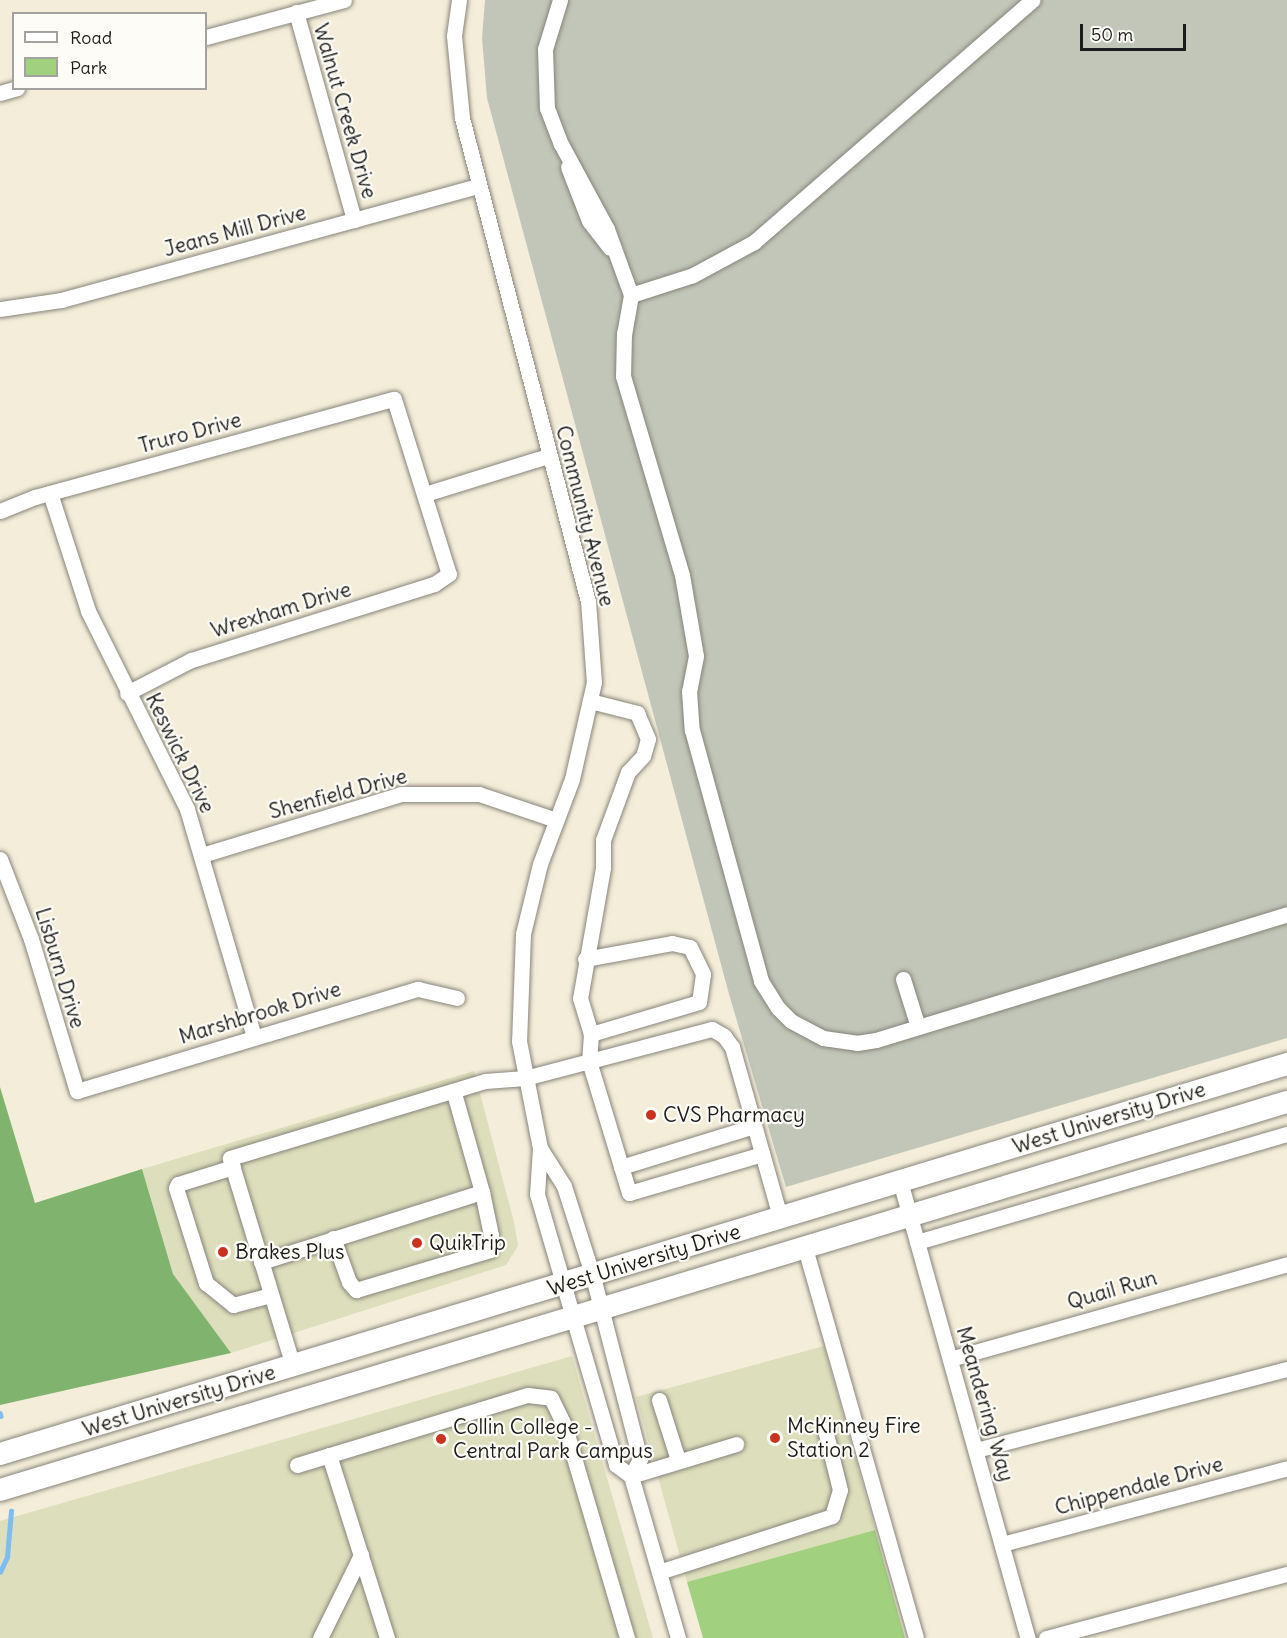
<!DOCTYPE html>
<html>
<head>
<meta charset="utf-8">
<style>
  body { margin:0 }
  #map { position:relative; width:1287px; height:1638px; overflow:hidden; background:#f3edd9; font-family:Delius,sans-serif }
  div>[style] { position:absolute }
  .built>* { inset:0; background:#dddebc }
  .industrial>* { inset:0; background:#c2c6b9 }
  .green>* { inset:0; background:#a1d17f }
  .forest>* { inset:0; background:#80b36e }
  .stream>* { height:4.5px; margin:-2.25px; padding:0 2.25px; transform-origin:2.25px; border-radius:2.25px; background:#7ebcf1 }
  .roads { filter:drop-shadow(0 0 2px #88847a) drop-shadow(0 0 2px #88847a) }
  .minor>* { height:15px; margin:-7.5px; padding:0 7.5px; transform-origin:7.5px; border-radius:7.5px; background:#fff }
  .highway>* { height:22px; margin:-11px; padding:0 11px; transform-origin:11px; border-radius:11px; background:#fff }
  .dots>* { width:16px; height:16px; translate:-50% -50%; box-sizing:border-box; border:3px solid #fdfcf7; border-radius:50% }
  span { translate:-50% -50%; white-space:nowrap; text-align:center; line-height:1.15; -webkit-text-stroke:4.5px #fdfcf7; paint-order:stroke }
  .street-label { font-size:21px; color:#1c1c1c }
  .poi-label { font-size:21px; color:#1c1c1c }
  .left { translate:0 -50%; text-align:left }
  .legend { position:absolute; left:12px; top:12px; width:195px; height:78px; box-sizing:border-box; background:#fdfcf7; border:2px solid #a3a29f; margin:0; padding:8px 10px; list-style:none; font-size:18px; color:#1c1c1c }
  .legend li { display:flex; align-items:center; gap:12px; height:30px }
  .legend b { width:30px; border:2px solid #a3a29f }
  .scale { position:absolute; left:1080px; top:24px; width:106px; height:27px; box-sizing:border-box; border:3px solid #1c1c1c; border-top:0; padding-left:8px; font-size:18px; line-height:21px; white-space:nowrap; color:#1c1c1c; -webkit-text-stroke:4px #fdfcf7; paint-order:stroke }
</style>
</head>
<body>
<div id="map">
  <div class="built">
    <div style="clip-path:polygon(474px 1071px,514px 1222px,518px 1246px,506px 1265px,231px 1353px,173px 1274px,142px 1169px)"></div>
    <div style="clip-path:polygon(824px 1346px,875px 1530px,687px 1582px,636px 1397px)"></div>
    <div style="clip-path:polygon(572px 1356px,653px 1638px,0 1638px,0 1521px)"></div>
  </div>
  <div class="industrial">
    <div style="clip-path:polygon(485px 0,1287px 0,1287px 1038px,786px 1187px,729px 994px,487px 98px,482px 38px)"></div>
  </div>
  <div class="green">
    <div style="clip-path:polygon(875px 1530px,905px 1638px,703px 1638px,687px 1582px)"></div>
  </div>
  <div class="forest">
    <div style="clip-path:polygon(0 1087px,35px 1203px,142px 1169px,173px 1274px,231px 1353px,0 1405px)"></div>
  </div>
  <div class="stream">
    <div style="left:0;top:1413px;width:3px;rotate:72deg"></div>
    <div style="left:0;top:1572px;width:17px;rotate:-65deg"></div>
    <div style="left:7px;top:1557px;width:46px;rotate:-85deg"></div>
  </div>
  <div class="roads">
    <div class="minor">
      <div style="left:459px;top:0;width:36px;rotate:98deg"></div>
      <div style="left:454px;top:36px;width:82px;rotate:84.4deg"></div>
      <div style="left:462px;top:118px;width:499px;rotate:75.4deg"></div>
      <div style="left:588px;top:601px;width:81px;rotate:85.8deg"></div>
      <div style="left:594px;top:682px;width:99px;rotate:102.8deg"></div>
      <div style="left:572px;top:779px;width:91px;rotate:110.6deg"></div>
      <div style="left:540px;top:864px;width:72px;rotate:103.7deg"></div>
      <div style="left:523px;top:934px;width:107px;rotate:92.1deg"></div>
      <div style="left:519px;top:1041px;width:109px;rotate:78.9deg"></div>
      <div style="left:540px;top:1148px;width:46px;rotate:93.7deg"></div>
      <div style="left:537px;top:1194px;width:282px;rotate:73.7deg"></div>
      <div style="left:616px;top:1465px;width:19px;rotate:36deg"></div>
      <div style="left:631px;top:1476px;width:169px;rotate:73.8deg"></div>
      <div style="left:560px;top:0;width:51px;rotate:107deg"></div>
      <div style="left:545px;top:49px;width:59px;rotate:88.1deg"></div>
      <div style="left:547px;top:108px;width:39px;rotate:69deg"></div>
      <div style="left:561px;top:144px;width:97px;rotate:61.6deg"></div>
      <div style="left:607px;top:229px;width:70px;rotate:70deg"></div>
      <div style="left:631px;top:295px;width:39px;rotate:100deg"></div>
      <div style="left:624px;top:333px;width:43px;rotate:91.3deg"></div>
      <div style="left:623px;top:376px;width:208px;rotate:73.5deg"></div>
      <div style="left:682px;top:575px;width:82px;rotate:80.2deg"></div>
      <div style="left:696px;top:656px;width:36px;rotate:101deg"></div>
      <div style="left:689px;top:691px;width:39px;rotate:86deg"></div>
      <div style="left:692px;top:730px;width:260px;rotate:74.6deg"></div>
      <div style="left:761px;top:981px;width:32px;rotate:58deg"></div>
      <div style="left:778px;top:1008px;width:18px;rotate:45deg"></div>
      <div style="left:791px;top:1021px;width:36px;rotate:28deg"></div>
      <div style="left:823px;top:1038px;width:34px;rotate:8deg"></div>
      <div style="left:857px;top:1043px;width:19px;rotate:-9deg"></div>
      <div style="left:876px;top:1040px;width:430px;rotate:-17deg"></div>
      <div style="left:296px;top:12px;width:216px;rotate:74.4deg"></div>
      <div style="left:206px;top:37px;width:143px;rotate:-15deg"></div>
      <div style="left:0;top:93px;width:18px;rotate:-16deg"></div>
      <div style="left:568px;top:167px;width:58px;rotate:68.7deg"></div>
      <div style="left:589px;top:221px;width:34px;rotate:52deg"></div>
      <div style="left:631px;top:295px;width:65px;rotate:-17.9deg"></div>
      <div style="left:693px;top:275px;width:69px;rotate:-28.4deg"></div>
      <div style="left:754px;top:242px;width:369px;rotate:-41deg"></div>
      <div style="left:0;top:309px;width:62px;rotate:-8.4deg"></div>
      <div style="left:61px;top:300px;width:433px;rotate:-15.3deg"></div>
      <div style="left:50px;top:493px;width:124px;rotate:72.1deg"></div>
      <div style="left:88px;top:611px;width:221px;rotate:63.4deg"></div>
      <div style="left:187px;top:809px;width:238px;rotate:73.6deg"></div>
      <div style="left:425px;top:494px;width:129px;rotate:-17.2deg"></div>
      <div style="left:0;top:511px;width:38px;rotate:-22deg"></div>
      <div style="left:35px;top:497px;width:372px;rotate:-15.3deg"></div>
      <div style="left:394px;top:399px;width:183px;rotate:72.6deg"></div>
      <div style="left:449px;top:574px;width:18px;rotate:146deg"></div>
      <div style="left:434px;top:584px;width:255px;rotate:162.6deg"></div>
      <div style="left:191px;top:660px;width:72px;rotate:152.7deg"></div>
      <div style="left:590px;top:701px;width:49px;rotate:14.3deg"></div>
      <div style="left:637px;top:713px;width:28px;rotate:67deg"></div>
      <div style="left:648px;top:739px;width:18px;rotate:106deg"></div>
      <div style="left:643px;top:756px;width:22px;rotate:133deg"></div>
      <div style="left:628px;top:772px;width:72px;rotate:110.2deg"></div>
      <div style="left:603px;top:840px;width:28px;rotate:90deg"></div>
      <div style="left:603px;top:868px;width:132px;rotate:100deg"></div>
      <div style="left:580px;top:998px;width:38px;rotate:73deg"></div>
      <div style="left:591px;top:1034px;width:27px;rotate:94deg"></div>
      <div style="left:589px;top:1061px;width:138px;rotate:73.1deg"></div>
      <div style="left:629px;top:1193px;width:139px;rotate:-16.3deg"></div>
      <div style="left:202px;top:855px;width:208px;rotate:-17deg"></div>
      <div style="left:401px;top:794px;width:78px"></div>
      <div style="left:479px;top:794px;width:81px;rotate:18.7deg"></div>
      <div style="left:0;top:859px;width:86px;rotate:68.8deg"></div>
      <div style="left:31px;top:939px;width:159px;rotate:73.2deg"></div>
      <div style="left:77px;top:1091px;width:356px;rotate:-16.7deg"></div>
      <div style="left:418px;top:989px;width:40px;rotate:13deg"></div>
      <div style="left:585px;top:959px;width:88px;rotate:-10.4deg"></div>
      <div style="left:672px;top:943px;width:18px;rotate:13deg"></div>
      <div style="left:690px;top:947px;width:30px;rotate:64deg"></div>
      <div style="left:703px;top:974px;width:28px;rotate:98deg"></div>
      <div style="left:699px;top:1002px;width:113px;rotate:163.5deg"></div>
      <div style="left:903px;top:979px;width:50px;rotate:72.6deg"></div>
      <div style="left:540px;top:1148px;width:45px;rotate:57.7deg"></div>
      <div style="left:564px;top:1186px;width:96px;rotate:72.3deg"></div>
      <div style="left:593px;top:1277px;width:188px;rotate:75.5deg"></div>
      <div style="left:640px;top:1459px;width:19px;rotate:118deg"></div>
      <div style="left:233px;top:1167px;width:58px;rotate:162.8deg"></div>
      <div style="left:178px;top:1184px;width:4px;rotate:117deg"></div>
      <div style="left:176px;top:1188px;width:100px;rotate:72.5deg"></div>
      <div style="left:206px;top:1283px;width:35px;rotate:39deg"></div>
      <div style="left:233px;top:1305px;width:39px;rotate:-15deg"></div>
      <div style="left:621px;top:1167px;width:139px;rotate:-17.1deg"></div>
      <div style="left:900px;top:1181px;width:475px;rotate:74.4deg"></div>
      <div style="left:333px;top:1238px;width:47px;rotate:70deg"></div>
      <div style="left:349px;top:1282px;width:11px;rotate:49deg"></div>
      <div style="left:356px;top:1290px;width:140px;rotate:-16.6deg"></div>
      <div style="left:490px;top:1250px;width:15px;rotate:-86deg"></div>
      <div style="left:491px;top:1235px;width:44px;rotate:-101.8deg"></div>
      <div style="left:917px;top:1242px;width:385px;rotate:-16.3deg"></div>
      <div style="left:805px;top:1248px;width:405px;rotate:74.1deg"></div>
      <div style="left:261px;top:1262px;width:232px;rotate:-17.6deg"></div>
      <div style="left:482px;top:1192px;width:103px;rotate:-105.8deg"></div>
      <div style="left:950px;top:1359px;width:350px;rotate:-15.7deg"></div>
      <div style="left:293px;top:1366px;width:217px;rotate:-106.9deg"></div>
      <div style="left:230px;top:1158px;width:266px;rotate:-16.8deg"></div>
      <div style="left:485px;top:1081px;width:40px;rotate:-4.3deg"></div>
      <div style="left:525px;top:1078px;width:193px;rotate:-14.7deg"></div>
      <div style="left:712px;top:1029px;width:14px;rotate:30deg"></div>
      <div style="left:724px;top:1036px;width:14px;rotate:54deg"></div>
      <div style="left:732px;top:1047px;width:177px;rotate:74.2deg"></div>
      <div style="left:659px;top:1400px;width:63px;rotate:72.4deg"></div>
      <div style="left:976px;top:1450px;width:321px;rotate:-14.6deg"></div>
      <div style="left:329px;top:1455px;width:192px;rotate:72.4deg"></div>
      <div style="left:297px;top:1465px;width:241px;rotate:-16.9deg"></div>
      <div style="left:528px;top:1395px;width:23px;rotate:7deg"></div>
      <div style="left:551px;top:1398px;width:32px;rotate:64deg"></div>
      <div style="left:565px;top:1427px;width:220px;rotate:73.6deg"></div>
      <div style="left:631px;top:1476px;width:110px;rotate:-16.9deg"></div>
      <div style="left:1002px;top:1544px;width:295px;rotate:-14.9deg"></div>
      <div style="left:659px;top:1572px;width:182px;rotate:-17.9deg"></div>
      <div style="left:832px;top:1516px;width:27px;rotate:-73deg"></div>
      <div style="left:840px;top:1490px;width:62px;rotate:-104deg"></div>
      <div style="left:320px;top:1638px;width:93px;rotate:-63.7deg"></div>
      <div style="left:1046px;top:1638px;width:249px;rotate:-14.9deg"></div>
    </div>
    <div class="highway">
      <div style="left:0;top:1454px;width:1345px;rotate:-16.86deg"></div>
      <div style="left:0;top:1490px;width:1344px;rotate:-16.78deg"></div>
    </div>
  </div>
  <div class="dots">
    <div style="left:651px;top:1115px;background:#c8321e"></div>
    <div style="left:417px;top:1243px;background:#c8321e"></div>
    <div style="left:223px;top:1252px;background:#c8321e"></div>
    <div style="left:775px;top:1438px;background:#c8321e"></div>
    <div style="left:441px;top:1439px;background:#c8321e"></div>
  </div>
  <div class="street-label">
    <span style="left:345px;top:111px;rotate:74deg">Walnut Creek Drive</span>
    <span style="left:235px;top:231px;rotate:-15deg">Jeans Mill Drive</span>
    <span style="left:190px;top:433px;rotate:-15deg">Truro Drive</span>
    <span style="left:585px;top:516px;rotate:76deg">Community Avenue</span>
    <span style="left:281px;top:610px;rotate:-17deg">Wrexham Drive</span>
    <span style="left:180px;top:753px;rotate:64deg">Keswick Drive</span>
    <span style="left:338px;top:794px;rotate:-15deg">Shenfield Drive</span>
    <span style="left:60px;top:968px;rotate:73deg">Lisburn Drive</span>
    <span style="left:260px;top:1013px;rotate:-17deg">Marshbrook Drive</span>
    <span style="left:1109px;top:1118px;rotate:-17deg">West University Drive</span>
    <span style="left:644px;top:1260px;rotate:-17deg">West University Drive</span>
    <span style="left:1112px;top:1290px;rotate:-16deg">Quail Run</span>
    <span style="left:179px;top:1401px;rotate:-17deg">West University Drive</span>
    <span style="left:985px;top:1404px;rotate:74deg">Meandering Way</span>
    <span style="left:1139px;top:1486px;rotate:-15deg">Chippendale Drive</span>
  </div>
  <div class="poi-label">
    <span class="left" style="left:663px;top:1115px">CVS Pharmacy</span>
    <span class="left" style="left:429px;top:1243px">QuikTrip</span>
    <span class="left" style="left:235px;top:1252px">Brakes Plus</span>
    <span class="left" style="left:787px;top:1438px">McKinney Fire<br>Station 2</span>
    <span class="left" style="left:453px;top:1439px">Collin College -<br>Central Park Campus</span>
  </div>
  <ul class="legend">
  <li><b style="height:8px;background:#fff"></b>Road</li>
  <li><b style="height:16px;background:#a1d17f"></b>Park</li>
  </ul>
  <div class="scale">50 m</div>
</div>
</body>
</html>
